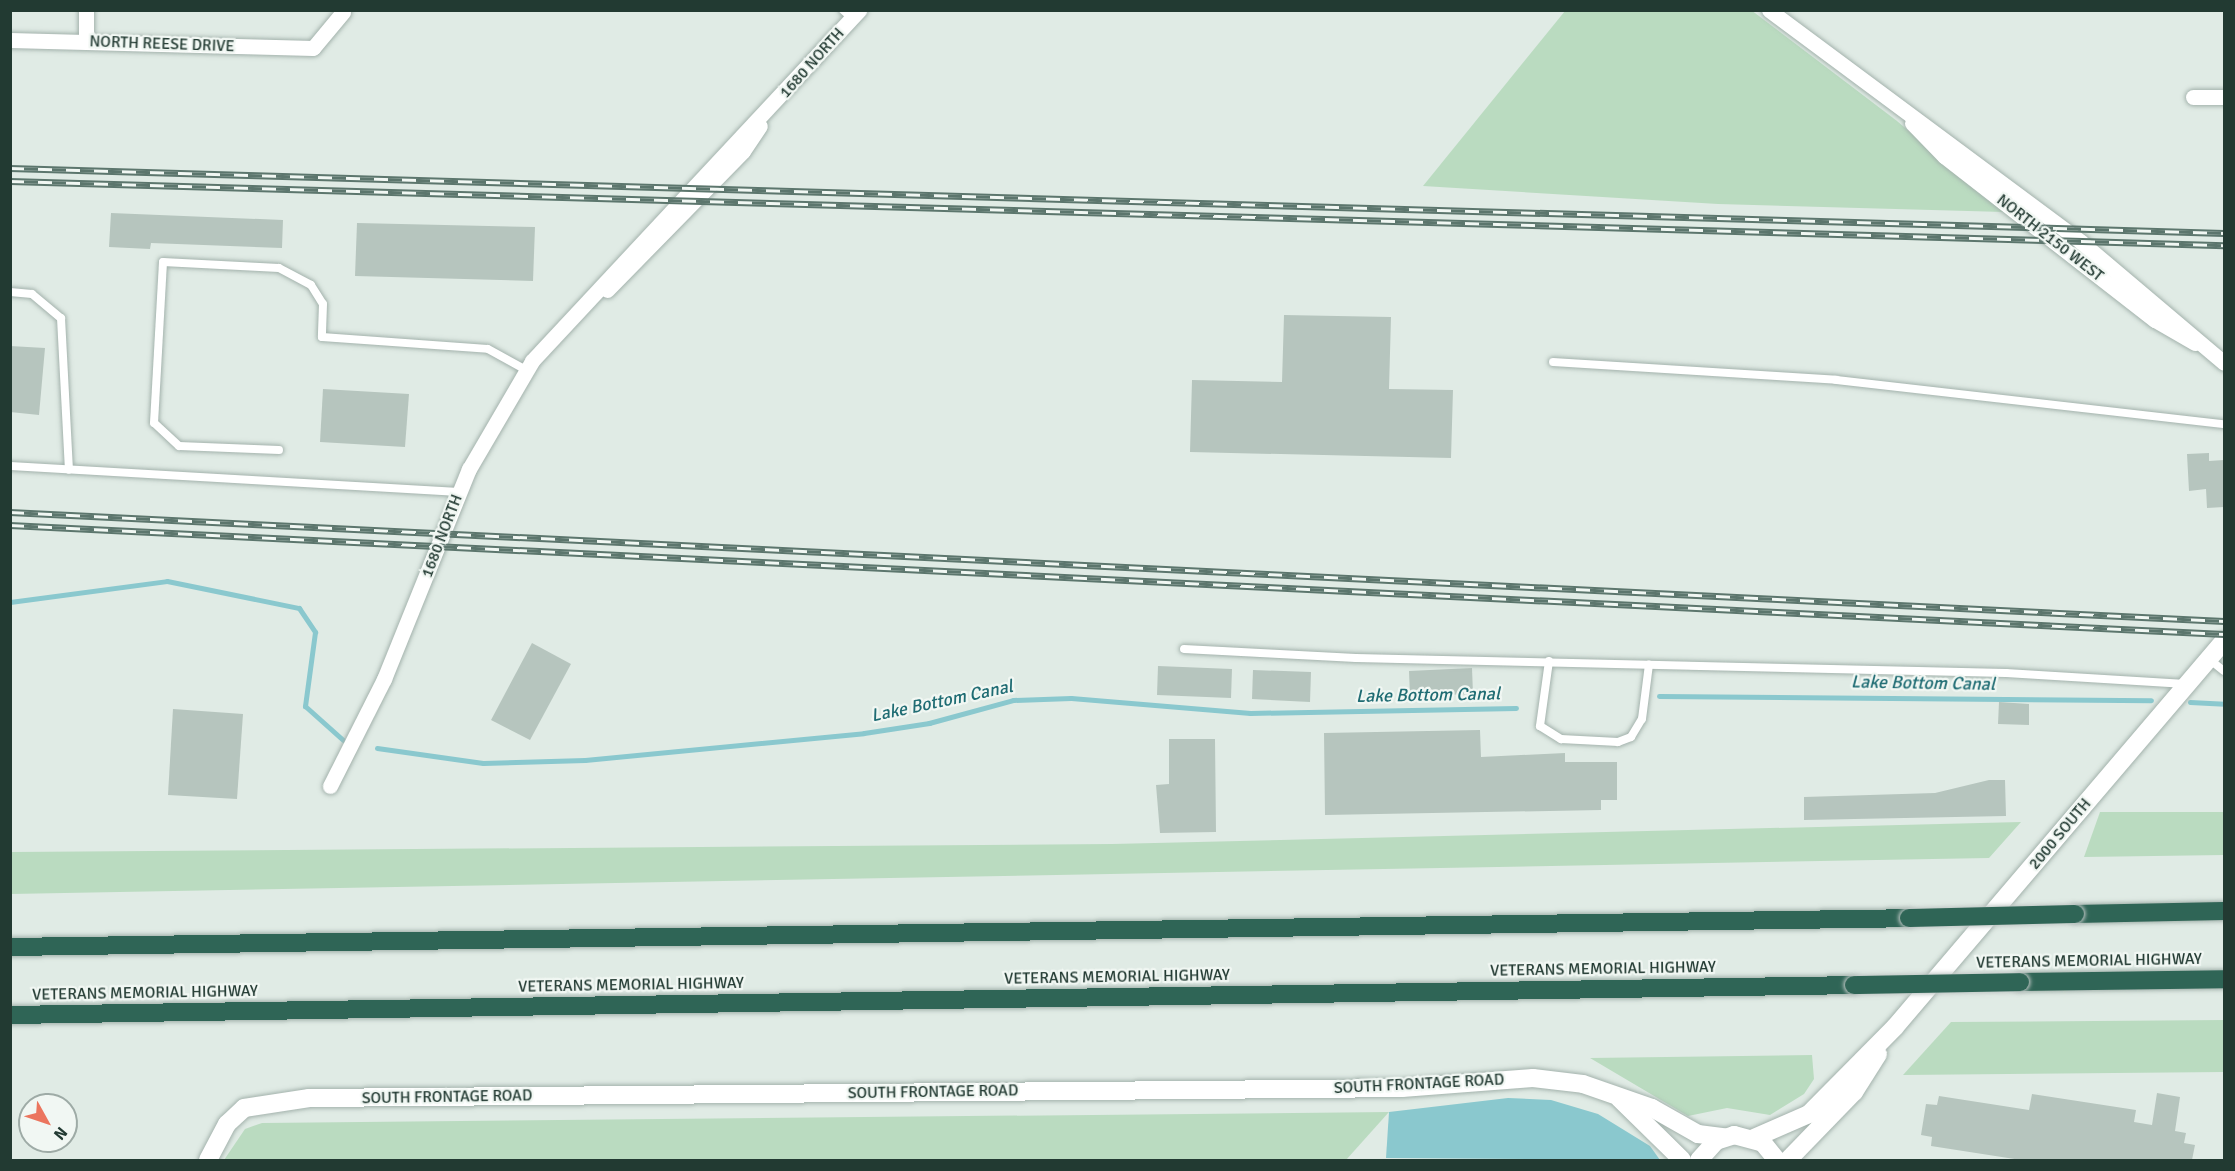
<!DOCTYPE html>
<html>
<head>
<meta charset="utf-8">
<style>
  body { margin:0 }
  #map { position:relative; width:2235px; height:1171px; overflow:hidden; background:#e0ebe5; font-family:Signika,sans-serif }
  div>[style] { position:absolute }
  .green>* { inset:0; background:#badbc0 }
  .water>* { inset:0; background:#8ac8ce }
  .stream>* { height:5px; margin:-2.5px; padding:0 2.5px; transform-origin:2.5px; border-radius:2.5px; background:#8ac8ce }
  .building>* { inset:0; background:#b6c5be }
  .roads { filter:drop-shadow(0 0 2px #a3b2ac) drop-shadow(0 0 2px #a3b2ac) }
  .lane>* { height:8px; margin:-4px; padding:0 4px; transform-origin:4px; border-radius:4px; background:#fff }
  .street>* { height:15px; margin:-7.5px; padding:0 7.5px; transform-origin:7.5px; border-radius:7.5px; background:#fff }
  .secondary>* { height:18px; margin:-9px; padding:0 9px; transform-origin:9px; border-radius:9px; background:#fff }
  .highway>* { height:18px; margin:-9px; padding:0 9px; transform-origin:9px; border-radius:9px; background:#2f6556 }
  .rail>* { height:7px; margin-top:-3.5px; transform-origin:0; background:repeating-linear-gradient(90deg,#f1f7f3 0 14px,#5c766d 0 28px); box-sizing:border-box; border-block:2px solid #5c766d }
  .bridges { filter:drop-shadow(0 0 2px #c1c8c6) drop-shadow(0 0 2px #c1c8c6) }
  .highway-bridge>* { height:18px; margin:-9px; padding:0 9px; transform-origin:9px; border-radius:9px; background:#2f6556 }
  span { translate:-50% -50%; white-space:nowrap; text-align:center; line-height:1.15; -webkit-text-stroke:4.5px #f1f7f3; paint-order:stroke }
  .street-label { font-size:16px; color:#223a32 }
  .water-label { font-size:18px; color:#1f6c73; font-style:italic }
  .frame { position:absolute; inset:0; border:12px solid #223a32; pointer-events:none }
  .north { position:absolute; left:18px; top:1093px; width:60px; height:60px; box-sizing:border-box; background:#f1f7f3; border:2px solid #9eaba6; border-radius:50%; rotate:130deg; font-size:16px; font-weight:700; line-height:24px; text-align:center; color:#223a32 }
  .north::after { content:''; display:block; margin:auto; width:21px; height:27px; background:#eb755e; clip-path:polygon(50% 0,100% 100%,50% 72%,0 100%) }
</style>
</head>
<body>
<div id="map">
  <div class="green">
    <div style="clip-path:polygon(1751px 10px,1897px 121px,2004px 212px,1718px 204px,1423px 186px,1565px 11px)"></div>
    <div style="clip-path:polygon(2100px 812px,2224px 812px,2224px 855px,2084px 857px)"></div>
    <div style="clip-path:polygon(2021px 822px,1989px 858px,10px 894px,11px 852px,1112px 844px)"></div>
    <div style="clip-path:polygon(2224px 1020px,2224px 1072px,1903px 1075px,1951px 1022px)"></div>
    <div style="clip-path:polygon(1812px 1055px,1814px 1079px,1804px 1094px,1770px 1115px,1727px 1108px,1688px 1116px,1590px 1058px)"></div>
    <div style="clip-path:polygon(1389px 1112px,1346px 1160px,224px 1160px,245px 1129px,262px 1123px)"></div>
  </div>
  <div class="water">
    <div style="clip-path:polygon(1508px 1098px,1551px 1100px,1598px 1114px,1650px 1146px,1660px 1160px,1386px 1158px,1389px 1112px)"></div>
  </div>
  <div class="stream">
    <div style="left:10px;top:602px;width:158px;rotate:-7.6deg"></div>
    <div style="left:167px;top:581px;width:135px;rotate:11.6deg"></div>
    <div style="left:299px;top:608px;width:29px;rotate:56deg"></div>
    <div style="left:315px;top:632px;width:75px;rotate:97.7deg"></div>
    <div style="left:305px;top:706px;width:51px;rotate:41.8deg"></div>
    <div style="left:1659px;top:696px;width:492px;rotate:0.5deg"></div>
    <div style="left:2190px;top:702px;width:34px;rotate:3deg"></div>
    <div style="left:377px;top:748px;width:107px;rotate:8.1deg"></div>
    <div style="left:483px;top:763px;width:102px;rotate:-1.7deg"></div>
    <div style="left:585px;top:760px;width:280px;rotate:-5.5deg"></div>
    <div style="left:864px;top:733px;width:66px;rotate:-8.7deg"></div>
    <div style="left:929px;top:723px;width:87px;rotate:-15.3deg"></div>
    <div style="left:1013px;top:700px;width:58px;rotate:-2deg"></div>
    <div style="left:1071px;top:698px;width:180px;rotate:4.8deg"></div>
    <div style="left:1250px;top:713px;width:266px;rotate:-1.1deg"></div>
  </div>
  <div class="building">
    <div style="clip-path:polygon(111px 213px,283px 220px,282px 248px,151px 243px,150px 249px,109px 247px)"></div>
    <div style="clip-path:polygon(357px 223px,535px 227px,533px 281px,355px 276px)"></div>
    <div style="clip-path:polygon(1284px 315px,1391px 317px,1389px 389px,1453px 390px,1451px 458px,1190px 452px,1192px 380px,1282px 382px)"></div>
    <div style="clip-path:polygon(10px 346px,45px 348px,39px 415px,10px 412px)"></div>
    <div style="clip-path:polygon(323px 389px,409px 394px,405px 447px,320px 442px)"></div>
    <div style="clip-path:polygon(2209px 453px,2209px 461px,2224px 460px,2224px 507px,2207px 508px,2206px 489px,2189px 491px,2187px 454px)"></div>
    <div style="clip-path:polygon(532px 643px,571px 664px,530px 740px,491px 720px)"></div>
    <div style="clip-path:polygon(1158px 666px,1232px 669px,1231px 698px,1157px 695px)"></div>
    <div style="clip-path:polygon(1472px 668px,1473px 694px,1410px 696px,1409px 671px)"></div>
    <div style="clip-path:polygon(1253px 670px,1311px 672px,1310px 702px,1252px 699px)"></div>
    <div style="clip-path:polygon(1999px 702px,2029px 704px,2029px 725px,1998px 724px)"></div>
    <div style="clip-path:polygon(173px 709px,243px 714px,237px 799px,168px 795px)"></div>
    <div style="clip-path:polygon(1480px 730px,1481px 757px,1565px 753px,1565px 762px,1617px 762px,1617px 800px,1601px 800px,1601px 810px,1325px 815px,1324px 733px)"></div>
    <div style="clip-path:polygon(1169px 739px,1215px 739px,1216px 832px,1160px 833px,1156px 785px,1169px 784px)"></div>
    <div style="clip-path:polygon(1989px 780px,2005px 780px,2006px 816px,1804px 820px,1804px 797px,1935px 793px)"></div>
    <div style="clip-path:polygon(2157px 1093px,2180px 1097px,2175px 1131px,2186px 1133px,2184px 1143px,2195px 1145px,2192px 1160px,2021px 1160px,1931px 1146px,1932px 1137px,1921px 1135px,1926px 1104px,1937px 1105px,1939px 1096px,2029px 1110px,2032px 1094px,2136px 1110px,2134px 1122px,2152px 1125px)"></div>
  </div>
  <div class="roads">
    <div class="lane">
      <div style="left:843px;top:10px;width:12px;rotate:42deg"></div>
      <div style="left:10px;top:292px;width:22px;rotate:5deg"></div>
      <div style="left:32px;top:294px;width:38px;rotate:40deg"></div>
      <div style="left:61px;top:318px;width:152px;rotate:87deg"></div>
      <div style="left:1553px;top:362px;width:284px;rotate:3.6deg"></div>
      <div style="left:1836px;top:380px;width:390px;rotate:6.5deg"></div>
      <div style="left:279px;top:450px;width:100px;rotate:-177.7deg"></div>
      <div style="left:179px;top:446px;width:34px;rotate:-137deg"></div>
      <div style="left:154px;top:423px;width:161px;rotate:-86.8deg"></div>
      <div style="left:163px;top:262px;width:116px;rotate:3deg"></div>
      <div style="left:279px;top:268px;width:36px;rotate:28deg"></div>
      <div style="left:311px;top:285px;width:22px;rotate:58deg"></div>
      <div style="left:323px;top:304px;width:33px;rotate:92deg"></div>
      <div style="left:322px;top:337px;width:166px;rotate:4.1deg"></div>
      <div style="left:488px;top:349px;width:43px;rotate:28.9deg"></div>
      <div style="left:10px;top:466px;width:450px;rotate:3.3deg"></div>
      <div style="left:1184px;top:649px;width:172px;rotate:3deg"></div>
      <div style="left:1356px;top:658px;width:650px;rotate:1.32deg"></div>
      <div style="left:2006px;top:673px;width:180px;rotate:3.5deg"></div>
      <div style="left:2209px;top:659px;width:19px;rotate:39deg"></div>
      <div style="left:1549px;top:661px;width:66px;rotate:97.9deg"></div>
      <div style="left:1540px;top:726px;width:25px;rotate:32deg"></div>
      <div style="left:1561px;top:739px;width:57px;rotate:3deg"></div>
      <div style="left:1618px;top:742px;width:14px;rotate:-21deg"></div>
      <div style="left:1631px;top:737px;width:21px;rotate:-59deg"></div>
      <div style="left:1642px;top:719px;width:55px;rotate:-82.7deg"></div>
    </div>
    <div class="street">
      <div style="left:86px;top:10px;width:32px;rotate:90deg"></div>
      <div style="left:1769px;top:10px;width:389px;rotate:36.6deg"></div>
      <div style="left:2081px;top:242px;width:187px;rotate:40.2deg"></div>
      <div style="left:10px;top:40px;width:303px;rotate:1.5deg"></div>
      <div style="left:313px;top:48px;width:47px;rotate:-50.2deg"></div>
      <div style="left:2193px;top:97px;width:31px"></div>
      <div style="left:1912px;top:123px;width:46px;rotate:45.9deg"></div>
      <div style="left:1944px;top:156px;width:267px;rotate:37.9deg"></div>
      <div style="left:2155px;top:320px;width:46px;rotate:29.9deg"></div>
      <div style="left:607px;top:290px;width:194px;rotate:-45.6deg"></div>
      <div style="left:743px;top:151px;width:30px;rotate:-56deg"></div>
      <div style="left:330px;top:786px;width:120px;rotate:-63.2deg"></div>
      <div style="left:384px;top:679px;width:227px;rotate:-68deg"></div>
      <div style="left:469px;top:469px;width:125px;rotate:-59.7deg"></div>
      <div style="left:532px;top:361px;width:480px;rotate:-47deg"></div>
    </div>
    <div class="secondary">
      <div style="left:1619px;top:1098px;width:88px;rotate:44.5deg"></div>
      <div style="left:1754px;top:1138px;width:60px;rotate:-23.6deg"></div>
      <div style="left:1809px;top:1114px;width:122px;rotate:-45.3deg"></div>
      <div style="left:1895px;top:1027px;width:507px;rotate:-49.56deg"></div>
      <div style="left:208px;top:1160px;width:41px;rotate:-62.2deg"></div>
      <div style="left:227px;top:1124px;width:23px;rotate:-43deg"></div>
      <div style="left:244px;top:1108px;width:66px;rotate:-8.7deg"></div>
      <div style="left:309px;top:1098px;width:1093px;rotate:-0.52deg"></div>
      <div style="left:1402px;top:1088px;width:131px;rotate:-4.4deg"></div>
      <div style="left:1533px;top:1078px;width:50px;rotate:6.8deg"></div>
      <div style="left:1583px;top:1084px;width:73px;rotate:19.2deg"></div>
      <div style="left:1652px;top:1108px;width:53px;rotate:29.5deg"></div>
      <div style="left:1698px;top:1134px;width:26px;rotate:7deg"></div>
      <div style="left:1699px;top:1160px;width:25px;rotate:-48deg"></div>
      <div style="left:1716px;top:1141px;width:19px;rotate:-18deg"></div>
      <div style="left:1734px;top:1135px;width:30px;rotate:15deg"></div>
      <div style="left:1763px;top:1143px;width:22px;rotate:51deg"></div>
      <div style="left:1788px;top:1160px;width:95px;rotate:-45.9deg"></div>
      <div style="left:1854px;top:1092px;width:45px;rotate:-57.7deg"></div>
    </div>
    <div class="highway">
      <div style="left:2075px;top:914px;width:149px;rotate:-1.2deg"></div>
      <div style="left:10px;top:947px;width:1899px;rotate:-0.87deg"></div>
      <div style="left:2020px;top:982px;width:204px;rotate:-0.8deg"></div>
      <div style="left:10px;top:1015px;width:1844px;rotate:-0.93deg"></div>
    </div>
  </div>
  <div class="rail">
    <div style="left:10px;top:168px;width:2215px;rotate:1.68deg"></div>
    <div style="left:10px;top:181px;width:2215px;rotate:1.66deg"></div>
    <div style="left:10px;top:512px;width:2217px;rotate:2.82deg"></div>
    <div style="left:10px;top:525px;width:2217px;rotate:2.82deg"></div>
  </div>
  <div class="bridges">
    <div class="highway-bridge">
      <div style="left:1909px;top:918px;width:166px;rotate:-1.4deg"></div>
      <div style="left:1854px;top:985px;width:166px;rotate:-1deg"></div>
    </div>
  </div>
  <div class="street-label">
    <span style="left:162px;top:44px;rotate:2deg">NORTH REESE DRIVE</span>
    <span style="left:812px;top:63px;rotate:-48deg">1680 NORTH</span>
    <span style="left:2050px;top:238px;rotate:38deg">NORTH 2150 WEST</span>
    <span style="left:442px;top:536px;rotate:-69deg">1680 NORTH</span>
    <span style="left:2060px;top:834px;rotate:-50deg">2000 SOUTH</span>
    <span style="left:2089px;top:961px;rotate:-1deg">VETERANS MEMORIAL HIGHWAY</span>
    <span style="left:1603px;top:969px;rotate:-1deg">VETERANS MEMORIAL HIGHWAY</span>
    <span style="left:1117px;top:977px;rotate:-1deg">VETERANS MEMORIAL HIGHWAY</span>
    <span style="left:631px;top:985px;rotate:-1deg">VETERANS MEMORIAL HIGHWAY</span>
    <span style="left:145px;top:993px;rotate:-1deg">VETERANS MEMORIAL HIGHWAY</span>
    <span style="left:1419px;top:1084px;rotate:-3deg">SOUTH FRONTAGE ROAD</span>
    <span style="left:933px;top:1092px;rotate:-1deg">SOUTH FRONTAGE ROAD</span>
    <span style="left:447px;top:1097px;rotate:-1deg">SOUTH FRONTAGE ROAD</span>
  </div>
  <div class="water-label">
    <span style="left:1923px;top:683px;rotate:1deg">Lake Bottom Canal</span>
    <span style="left:1428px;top:695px;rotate:-1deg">Lake Bottom Canal</span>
    <span style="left:942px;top:701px;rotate:-12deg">Lake Bottom Canal</span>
  </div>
  <div class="frame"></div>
  <div class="north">N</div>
</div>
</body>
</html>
